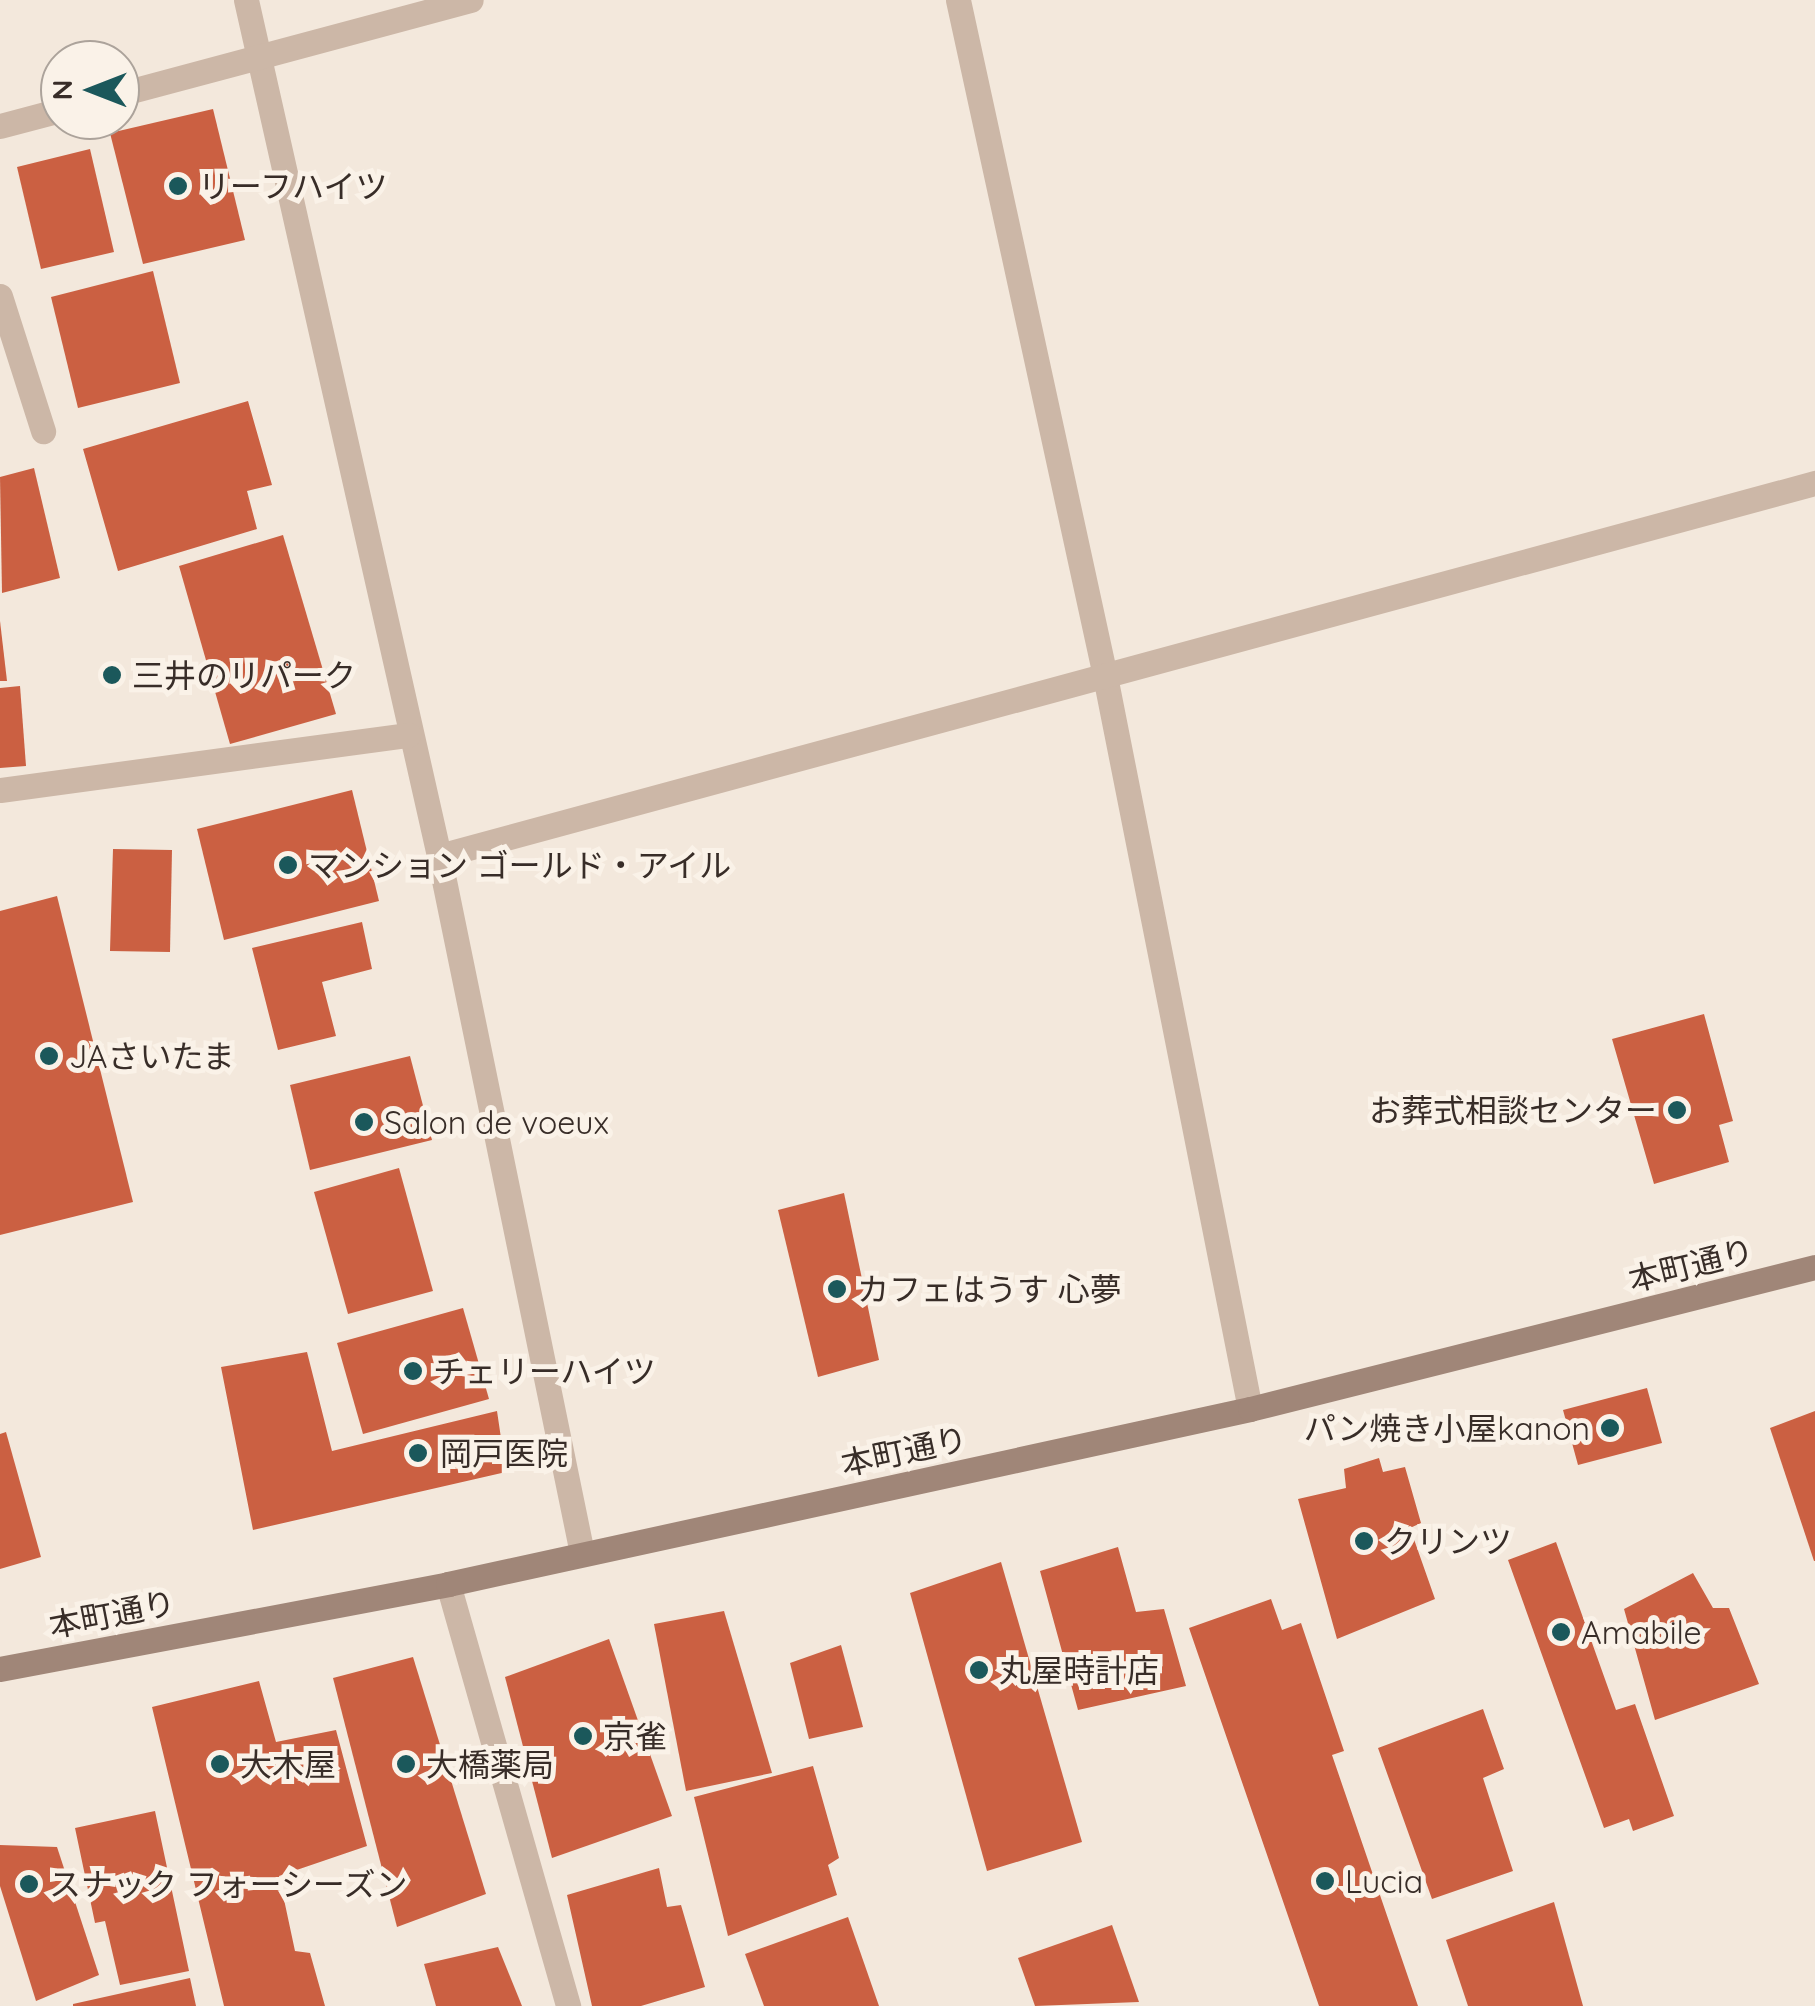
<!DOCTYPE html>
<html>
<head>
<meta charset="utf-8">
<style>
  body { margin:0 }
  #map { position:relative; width:1815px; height:2006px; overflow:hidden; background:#f3e8dc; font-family:Quicksand,"Noto Sans JP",sans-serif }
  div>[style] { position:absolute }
  .building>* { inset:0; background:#cb6042 }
  .lane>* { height:25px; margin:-12.5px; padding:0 12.5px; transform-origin:12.5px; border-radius:12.5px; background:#ccb7a7 }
  .street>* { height:25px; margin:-12.5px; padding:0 12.5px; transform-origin:12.5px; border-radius:12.5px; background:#ccb7a7 }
  .secondary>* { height:25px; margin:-12.5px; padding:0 12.5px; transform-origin:12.5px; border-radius:12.5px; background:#a08678 }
  .dots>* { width:28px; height:28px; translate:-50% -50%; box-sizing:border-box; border:5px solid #faf2e8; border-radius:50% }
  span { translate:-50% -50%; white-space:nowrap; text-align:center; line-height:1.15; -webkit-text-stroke:10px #faf2e8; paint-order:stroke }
  .poi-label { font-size:32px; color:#382d28 }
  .left { translate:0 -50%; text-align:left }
  .right { translate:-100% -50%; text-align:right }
  .street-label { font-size:32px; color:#382d28 }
  .north { position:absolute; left:40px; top:40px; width:100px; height:100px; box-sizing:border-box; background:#faf2e8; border:2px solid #aca39b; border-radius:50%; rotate:270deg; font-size:28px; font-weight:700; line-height:40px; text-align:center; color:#382d28 }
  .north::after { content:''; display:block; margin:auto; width:35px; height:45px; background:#1b585b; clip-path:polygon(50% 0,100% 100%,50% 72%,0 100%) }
</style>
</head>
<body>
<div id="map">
  <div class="building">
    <div style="clip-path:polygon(213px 109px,245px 240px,143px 264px,110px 133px)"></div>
    <div style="clip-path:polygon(90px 149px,114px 252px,41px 269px,17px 167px)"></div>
    <div style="clip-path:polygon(153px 271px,180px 383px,78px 408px,51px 297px)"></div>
    <div style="clip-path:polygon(248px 401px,272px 485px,247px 491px,257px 529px,118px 571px,83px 449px)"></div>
    <div style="clip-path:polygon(34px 468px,60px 578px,2px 593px,0 477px)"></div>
    <div style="clip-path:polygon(283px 535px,336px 714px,230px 744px,179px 566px)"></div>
    <div style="clip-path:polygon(0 621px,7px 681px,0 681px)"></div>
    <div style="clip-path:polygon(20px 686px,26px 766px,0 768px,0 688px)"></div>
    <div style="clip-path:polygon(352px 790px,379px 901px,224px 940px,197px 829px)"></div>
    <div style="clip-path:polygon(113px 849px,172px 850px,170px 952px,110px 951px)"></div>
    <div style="clip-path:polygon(57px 896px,133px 1202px,0 1235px,0 911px)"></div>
    <div style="clip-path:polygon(362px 922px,372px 969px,322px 982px,336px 1036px,278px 1050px,252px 948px)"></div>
    <div style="clip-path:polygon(1704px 1014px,1733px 1121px,1719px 1125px,1729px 1162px,1654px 1184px,1612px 1039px)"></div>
    <div style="clip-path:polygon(410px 1056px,432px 1140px,310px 1170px,290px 1085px)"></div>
    <div style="clip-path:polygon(399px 1168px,433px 1291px,348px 1314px,314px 1192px)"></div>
    <div style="clip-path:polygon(844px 1193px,879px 1360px,818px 1377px,778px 1210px)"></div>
    <div style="clip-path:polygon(463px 1308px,489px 1399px,363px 1434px,337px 1343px)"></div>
    <div style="clip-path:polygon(307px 1352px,332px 1451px,497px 1411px,506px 1472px,253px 1530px,221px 1367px)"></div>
    <div style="clip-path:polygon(1647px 1388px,1662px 1443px,1578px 1465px,1563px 1410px)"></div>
    <div style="clip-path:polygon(1815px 1411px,1815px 1561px,1814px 1561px,1770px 1428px)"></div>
    <div style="clip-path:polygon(6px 1432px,41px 1557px,0 1569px,0 1434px)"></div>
    <div style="clip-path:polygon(1379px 1458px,1383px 1472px,1405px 1467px,1421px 1523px,1410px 1528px,1435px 1599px,1337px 1639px,1298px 1499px,1346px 1488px,1344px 1469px)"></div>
    <div style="clip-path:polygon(1556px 1542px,1616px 1710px,1635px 1704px,1674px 1816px,1633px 1831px,1629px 1819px,1604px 1828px,1508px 1560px)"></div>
    <div style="clip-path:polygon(1118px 1547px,1136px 1612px,1164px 1609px,1186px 1686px,1078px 1710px,1040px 1571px)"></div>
    <div style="clip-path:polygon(1001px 1562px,1082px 1842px,987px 1871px,910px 1593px)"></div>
    <div style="clip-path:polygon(1693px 1573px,1713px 1608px,1729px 1608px,1759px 1684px,1655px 1720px,1624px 1609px)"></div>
    <div style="clip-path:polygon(1271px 1599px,1282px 1630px,1301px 1623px,1344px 1751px,1332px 1755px,1418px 2006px,1319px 2006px,1189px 1628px)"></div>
    <div style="clip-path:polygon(724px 1611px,772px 1773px,686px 1791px,654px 1624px)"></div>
    <div style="clip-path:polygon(609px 1639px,672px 1816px,552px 1858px,505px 1677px)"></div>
    <div style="clip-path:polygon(841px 1645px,863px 1727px,809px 1739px,790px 1663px)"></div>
    <div style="clip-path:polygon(413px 1657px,486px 1894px,397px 1927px,333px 1678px)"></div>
    <div style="clip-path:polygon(259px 1681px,276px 1742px,336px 1730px,367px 1846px,279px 1876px,295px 1951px,310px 1953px,325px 2006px,224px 2006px,152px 1707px)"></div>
    <div style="clip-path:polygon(1483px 1709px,1504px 1769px,1483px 1778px,1513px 1871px,1432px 1899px,1378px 1748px)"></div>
    <div style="clip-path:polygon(813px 1766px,839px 1858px,828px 1865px,837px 1895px,728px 1936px,694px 1797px)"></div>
    <div style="clip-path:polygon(155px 1811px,189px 1971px,120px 1985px,105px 1921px,95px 1923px,75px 1828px)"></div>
    <div style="clip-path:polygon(0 1845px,57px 1847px,99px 1975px,36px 2001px,0 1886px)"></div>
    <div style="clip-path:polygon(659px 1868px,667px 1907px,681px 1905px,705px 1987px,641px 2006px,592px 2006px,567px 1895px)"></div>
    <div style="clip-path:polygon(1554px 1902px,1583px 2006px,1468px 2006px,1446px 1940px)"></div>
    <div style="clip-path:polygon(848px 1917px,879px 2006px,764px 2006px,745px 1954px)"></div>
    <div style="clip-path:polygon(1112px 1925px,1139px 2002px,1035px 2006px,1018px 1958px)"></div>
    <div style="clip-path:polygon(498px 1947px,522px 2006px,436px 2006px,424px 1964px)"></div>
    <div style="clip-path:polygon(190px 1978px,196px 2006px,73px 2006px,73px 2004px)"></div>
  </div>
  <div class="lane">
    <div style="left:958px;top:0;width:692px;rotate:77.73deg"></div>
    <div style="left:1105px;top:676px;width:747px;rotate:78.81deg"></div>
    <div style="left:0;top:296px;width:142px;rotate:72.3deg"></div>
    <div style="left:439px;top:856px;width:1426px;rotate:-15.17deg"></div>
    <div style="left:448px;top:1584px;width:439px;rotate:74.1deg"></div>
  </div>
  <div class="street">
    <div style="left:246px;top:0;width:877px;rotate:77.29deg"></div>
    <div style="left:439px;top:856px;width:712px;rotate:78.41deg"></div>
    <div style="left:120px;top:94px;width:363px;rotate:-15deg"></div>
    <div style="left:0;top:126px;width:62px;rotate:-14.9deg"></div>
    <div style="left:0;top:790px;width:412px;rotate:-7.7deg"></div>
  </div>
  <div class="secondary">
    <div style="left:0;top:1669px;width:456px;rotate:-10.7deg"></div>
    <div style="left:448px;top:1584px;width:821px;rotate:-12.31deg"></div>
    <div style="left:1250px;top:1409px;width:583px;rotate:-14.11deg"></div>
  </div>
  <div class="dots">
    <div style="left:178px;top:186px;background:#1b585b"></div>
    <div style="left:112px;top:675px;background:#1b585b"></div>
    <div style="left:288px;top:865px;background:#1b585b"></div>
    <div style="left:49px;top:1056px;background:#1b585b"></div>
    <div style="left:1677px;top:1110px;background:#1b585b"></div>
    <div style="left:364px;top:1122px;background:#1b585b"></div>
    <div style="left:837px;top:1289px;background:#1b585b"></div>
    <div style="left:413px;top:1371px;background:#1b585b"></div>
    <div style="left:1610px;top:1428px;background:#1b585b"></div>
    <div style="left:418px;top:1453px;background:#1b585b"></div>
    <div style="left:1364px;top:1541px;background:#1b585b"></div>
    <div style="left:1561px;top:1632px;background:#1b585b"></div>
    <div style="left:979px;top:1670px;background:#1b585b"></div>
    <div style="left:583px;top:1736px;background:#1b585b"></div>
    <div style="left:220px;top:1764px;background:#1b585b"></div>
    <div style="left:406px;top:1764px;background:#1b585b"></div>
    <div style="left:1325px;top:1881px;background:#1b585b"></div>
    <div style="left:29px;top:1884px;background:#1b585b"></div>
  </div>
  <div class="poi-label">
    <span class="left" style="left:198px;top:186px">リーフハイツ</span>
    <span class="left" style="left:132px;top:675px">三井のリパーク</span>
    <span class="left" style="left:308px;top:865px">マンション ゴールド・アイル</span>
    <span class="left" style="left:69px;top:1056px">JAさいたま</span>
    <span class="right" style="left:1657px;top:1110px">お葬式相談センター</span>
    <span class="left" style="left:384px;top:1122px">Salon de voeux</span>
    <span class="left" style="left:857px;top:1289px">カフェはうす 心夢</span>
    <span class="left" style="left:433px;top:1371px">チェリーハイツ</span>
    <span class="right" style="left:1590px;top:1428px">パン焼き小屋kanon</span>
    <span class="left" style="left:440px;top:1453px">岡戸医院</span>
    <span class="left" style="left:1384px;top:1541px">クリンツ</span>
    <span class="left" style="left:1581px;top:1632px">Amabile</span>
    <span class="left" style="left:999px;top:1670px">丸屋時計店</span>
    <span class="left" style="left:603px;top:1736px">京雀</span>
    <span class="left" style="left:240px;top:1764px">大木屋</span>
    <span class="left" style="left:426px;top:1764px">大橋薬局</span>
    <span class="left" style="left:1345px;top:1881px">Lucia</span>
    <span class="left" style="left:49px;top:1884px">スナック フォーシーズン</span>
  </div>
  <div class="street-label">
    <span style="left:1691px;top:1265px;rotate:-14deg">本町通り</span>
    <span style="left:904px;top:1451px;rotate:-12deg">本町通り</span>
    <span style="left:112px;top:1614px;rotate:-11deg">本町通り</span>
  </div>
  <div class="north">N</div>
</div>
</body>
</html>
